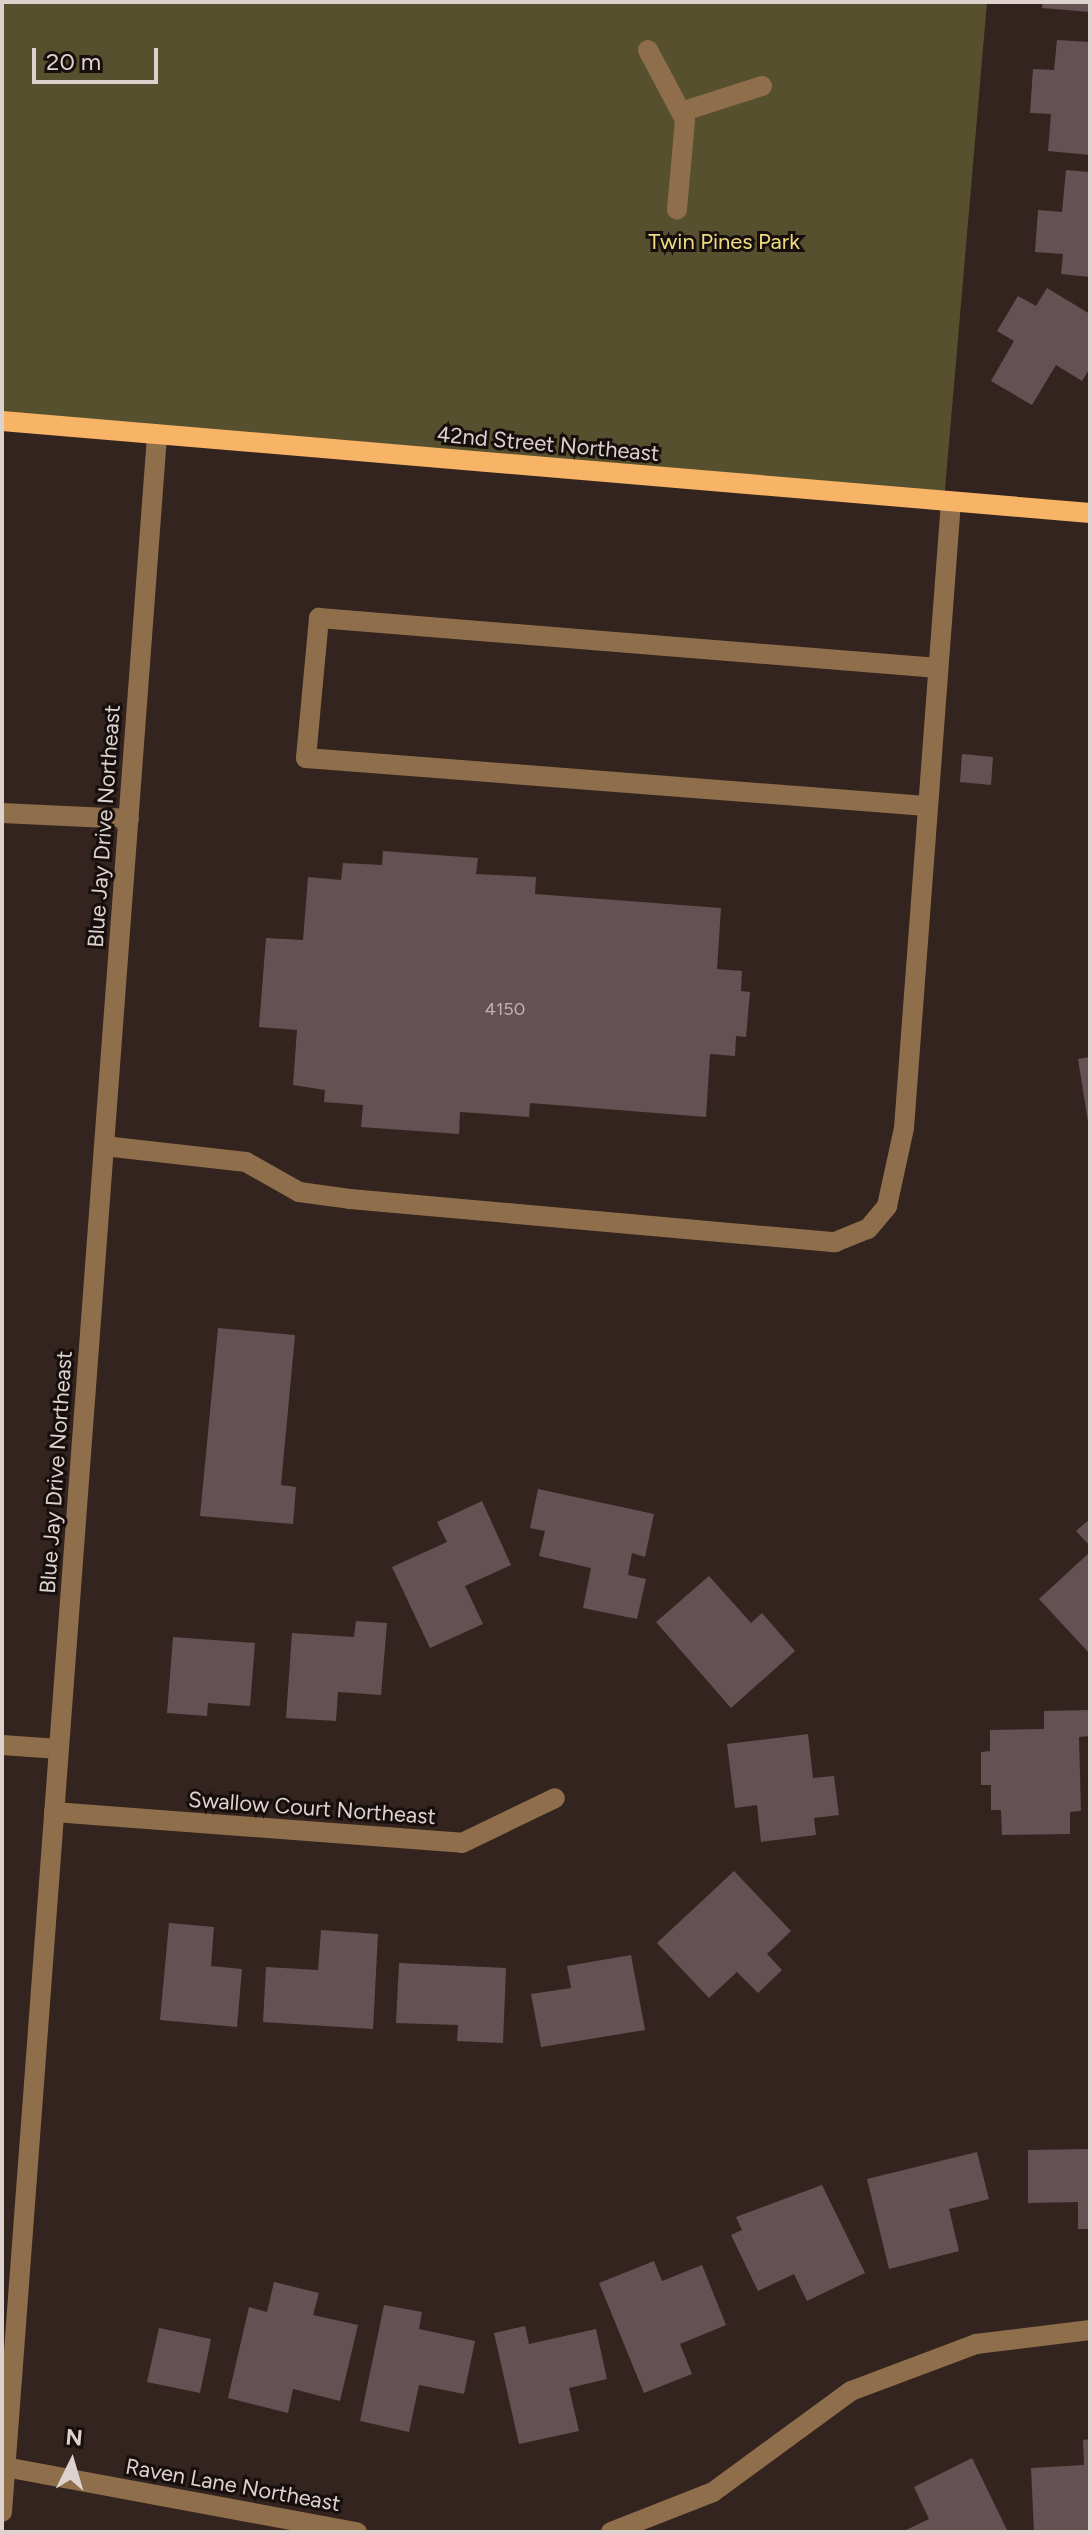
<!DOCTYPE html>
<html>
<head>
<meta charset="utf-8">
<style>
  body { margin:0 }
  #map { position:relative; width:1092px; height:2534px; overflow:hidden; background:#34241f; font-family:Figtree,sans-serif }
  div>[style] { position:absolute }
  .green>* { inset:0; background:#56502e }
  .building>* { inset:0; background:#655154 }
  .minor>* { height:20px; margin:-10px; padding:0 10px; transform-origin:10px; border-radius:10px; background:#8f6e4b }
  .major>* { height:20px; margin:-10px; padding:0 10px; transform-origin:10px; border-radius:10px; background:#f7b366 }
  span { translate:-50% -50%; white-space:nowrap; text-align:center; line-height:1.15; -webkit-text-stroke:6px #170f0d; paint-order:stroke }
  .number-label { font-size:18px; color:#c0b2b0 }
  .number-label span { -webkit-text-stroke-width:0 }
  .park-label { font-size:22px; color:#eedc80 }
  .street-label { font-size:22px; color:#ded2cf }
  .frame { position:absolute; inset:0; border:4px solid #ded2cf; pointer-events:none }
  .north { position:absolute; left:32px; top:2422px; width:80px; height:80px; -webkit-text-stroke:6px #170f0d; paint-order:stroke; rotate:5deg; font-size:22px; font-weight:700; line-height:32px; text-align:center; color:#ded2cf }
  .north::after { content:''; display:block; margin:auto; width:28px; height:36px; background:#ded2cf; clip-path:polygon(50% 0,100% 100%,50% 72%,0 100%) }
  .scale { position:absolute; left:32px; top:48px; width:126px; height:36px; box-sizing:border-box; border:4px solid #ded2cf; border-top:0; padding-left:10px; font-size:24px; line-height:28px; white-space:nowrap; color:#ded2cf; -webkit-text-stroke:6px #170f0d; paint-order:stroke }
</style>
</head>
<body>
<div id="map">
  <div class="green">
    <div style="clip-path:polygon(2px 2px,987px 2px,944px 501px,2px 421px)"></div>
  </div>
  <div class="building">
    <div style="clip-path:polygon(1043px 2px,1090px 2px,1090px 12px,1042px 8px)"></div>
    <div style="clip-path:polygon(1057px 40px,1090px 42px,1090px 155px,1048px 151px,1051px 114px,1030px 113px,1033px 69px,1054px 70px)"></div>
    <div style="clip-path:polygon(1066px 170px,1090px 172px,1090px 277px,1061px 274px,1063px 254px,1035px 252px,1038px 210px,1062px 212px)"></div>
    <div style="clip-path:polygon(1047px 288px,1090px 314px,1090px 368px,1082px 381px,1056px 365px,1032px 405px,991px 381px,1014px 341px,997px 331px,1018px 296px,1036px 306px)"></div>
    <div style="clip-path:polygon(962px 754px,993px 757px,991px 785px,960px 782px)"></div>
    <div style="clip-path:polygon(383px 851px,478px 858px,476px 874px,536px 877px,535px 894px,721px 908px,717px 969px,742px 971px,741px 991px,750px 992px,746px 1037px,736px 1036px,735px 1056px,710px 1054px,706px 1117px,530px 1103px,529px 1117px,460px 1112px,459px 1134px,361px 1127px,363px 1105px,324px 1102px,325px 1090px,293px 1085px,297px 1030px,259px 1027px,266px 938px,303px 940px,308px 877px,341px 880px,343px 863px,382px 865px)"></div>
    <div style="clip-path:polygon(1090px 1057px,1090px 1122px,1088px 1122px,1078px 1059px)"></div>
    <div style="clip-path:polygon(218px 1328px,295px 1335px,281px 1485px,296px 1487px,293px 1524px,200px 1516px)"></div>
    <div style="clip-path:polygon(538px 1489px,654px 1514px,645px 1557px,632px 1553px,628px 1575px,646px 1579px,637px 1619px,583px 1608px,591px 1568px,539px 1556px,545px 1531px,530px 1528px)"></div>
    <div style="clip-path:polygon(482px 1501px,511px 1565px,465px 1586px,483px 1624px,430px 1648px,392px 1567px,447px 1542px,437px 1522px)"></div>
    <div style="clip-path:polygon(1090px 1519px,1090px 1546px,1076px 1531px)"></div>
    <div style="clip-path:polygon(1090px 1552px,1090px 1654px,1039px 1599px)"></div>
    <div style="clip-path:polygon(709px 1576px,751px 1623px,762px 1613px,795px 1651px,731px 1708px,656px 1622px)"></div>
    <div style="clip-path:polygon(356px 1621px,387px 1623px,381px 1695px,338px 1692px,336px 1721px,286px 1718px,292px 1633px,354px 1637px)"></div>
    <div style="clip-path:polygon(173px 1637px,255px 1643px,250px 1706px,208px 1703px,207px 1716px,167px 1713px)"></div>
    <div style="clip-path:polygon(1090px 1710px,1090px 1736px,1079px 1737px,1081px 1811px,1070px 1812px,1070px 1834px,1002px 1835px,1001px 1810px,991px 1810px,991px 1785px,981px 1785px,981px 1752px,990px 1751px,990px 1730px,1044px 1729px,1044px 1711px)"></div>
    <div style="clip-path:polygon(808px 1734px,813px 1778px,834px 1776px,839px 1815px,814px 1818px,816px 1835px,761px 1842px,757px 1805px,735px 1808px,727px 1744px)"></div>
    <div style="clip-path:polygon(734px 1871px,791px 1931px,767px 1954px,782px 1970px,758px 1993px,737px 1972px,709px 1998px,657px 1943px)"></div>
    <div style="clip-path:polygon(169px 1923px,214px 1927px,211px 1966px,242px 1969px,237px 2027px,160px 2020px)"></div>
    <div style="clip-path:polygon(321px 1930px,378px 1934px,373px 2029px,263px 2022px,266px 1967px,318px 1970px)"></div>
    <div style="clip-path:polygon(631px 1955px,645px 2030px,541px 2047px,531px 1994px,571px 1988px,567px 1966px)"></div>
    <div style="clip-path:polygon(399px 1963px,506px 1968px,503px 2043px,457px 2041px,458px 2025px,396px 2023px)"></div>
    <div style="clip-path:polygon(1090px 2149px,1090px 2229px,1078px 2229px,1078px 2202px,1028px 2203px,1028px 2150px)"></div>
    <div style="clip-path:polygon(977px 2152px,989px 2199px,949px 2209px,959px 2251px,889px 2269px,867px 2179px)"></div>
    <div style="clip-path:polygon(822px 2185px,865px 2273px,807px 2301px,794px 2274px,758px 2291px,731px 2235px,742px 2230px,736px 2217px)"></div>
    <div style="clip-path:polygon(654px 2261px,662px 2281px,702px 2265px,726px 2325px,680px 2344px,692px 2374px,644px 2393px,599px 2283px)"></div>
    <div style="clip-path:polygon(274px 2282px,319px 2293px,313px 2315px,358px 2325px,340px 2401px,293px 2389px,288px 2413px,228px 2398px,249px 2307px,267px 2312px)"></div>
    <div style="clip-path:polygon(384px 2305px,422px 2312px,419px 2329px,475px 2341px,464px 2394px,419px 2385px,409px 2432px,360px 2421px)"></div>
    <div style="clip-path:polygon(525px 2326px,529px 2344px,596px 2329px,607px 2379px,569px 2388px,579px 2431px,519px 2444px,494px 2333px)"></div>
    <div style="clip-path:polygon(159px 2328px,211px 2339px,200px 2393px,147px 2382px)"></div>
    <div style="clip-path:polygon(1090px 2439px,1090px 2532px,1034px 2532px,1031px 2468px,1084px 2465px,1083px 2440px)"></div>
    <div style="clip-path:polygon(972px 2458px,1008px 2532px,902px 2532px,929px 2519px,914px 2487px)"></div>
  </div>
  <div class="minor">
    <div style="left:648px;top:50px;width:79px;rotate:62.1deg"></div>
    <div style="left:685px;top:120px;width:90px;rotate:95.1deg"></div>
    <div style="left:684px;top:111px;width:82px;rotate:-17.8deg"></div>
    <div style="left:926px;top:806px;width:622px;rotate:-175.57deg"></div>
    <div style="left:306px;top:758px;width:141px;rotate:-84.7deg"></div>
    <div style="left:319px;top:618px;width:621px;rotate:4.62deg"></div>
    <div style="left:2px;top:813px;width:127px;rotate:2.7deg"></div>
    <div style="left:104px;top:1146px;width:143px;rotate:6.4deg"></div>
    <div style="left:246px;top:1162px;width:61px;rotate:29.5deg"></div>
    <div style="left:299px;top:1192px;width:51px;rotate:7.8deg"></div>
    <div style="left:350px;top:1199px;width:487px;rotate:5.1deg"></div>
    <div style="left:835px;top:1242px;width:35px;rotate:-22deg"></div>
    <div style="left:868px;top:1229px;width:30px;rotate:-50deg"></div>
    <div style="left:887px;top:1206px;width:80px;rotate:-77.7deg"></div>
    <div style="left:904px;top:1128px;width:628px;rotate:-85.71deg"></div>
    <div style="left:2px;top:1745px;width:57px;rotate:4deg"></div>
    <div style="left:54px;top:1812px;width:409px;rotate:4.3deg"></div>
    <div style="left:462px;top:1843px;width:103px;rotate:-25.8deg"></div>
    <div style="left:5px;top:2467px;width:358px;rotate:10.5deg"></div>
    <div style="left:2px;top:2512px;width:2083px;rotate:-85.73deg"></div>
    <div style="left:611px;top:2532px;width:110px;rotate:-21.4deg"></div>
    <div style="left:713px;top:2492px;width:171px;rotate:-36.2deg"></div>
    <div style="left:851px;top:2391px;width:134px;rotate:-20.6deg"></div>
    <div style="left:976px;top:2344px;width:115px;rotate:-7deg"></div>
  </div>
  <div class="major">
    <div style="left:2px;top:421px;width:1092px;rotate:4.83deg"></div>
  </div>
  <div class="number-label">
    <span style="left:505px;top:1009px">4150</span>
  </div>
  <div class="park-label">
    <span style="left:724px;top:242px">Twin Pines Park</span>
  </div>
  <div class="street-label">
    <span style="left:548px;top:444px;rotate:5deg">42nd Street Northeast</span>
    <span style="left:104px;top:826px;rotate:-86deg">Blue Jay Drive Northeast</span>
    <span style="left:56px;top:1472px;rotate:-86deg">Blue Jay Drive Northeast</span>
    <span style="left:312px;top:1808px;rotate:4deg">Swallow Court Northeast</span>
    <span style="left:233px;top:2485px;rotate:10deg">Raven Lane Northeast</span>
  </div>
  <div class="frame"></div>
  <div class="north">N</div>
  <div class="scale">20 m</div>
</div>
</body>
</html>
